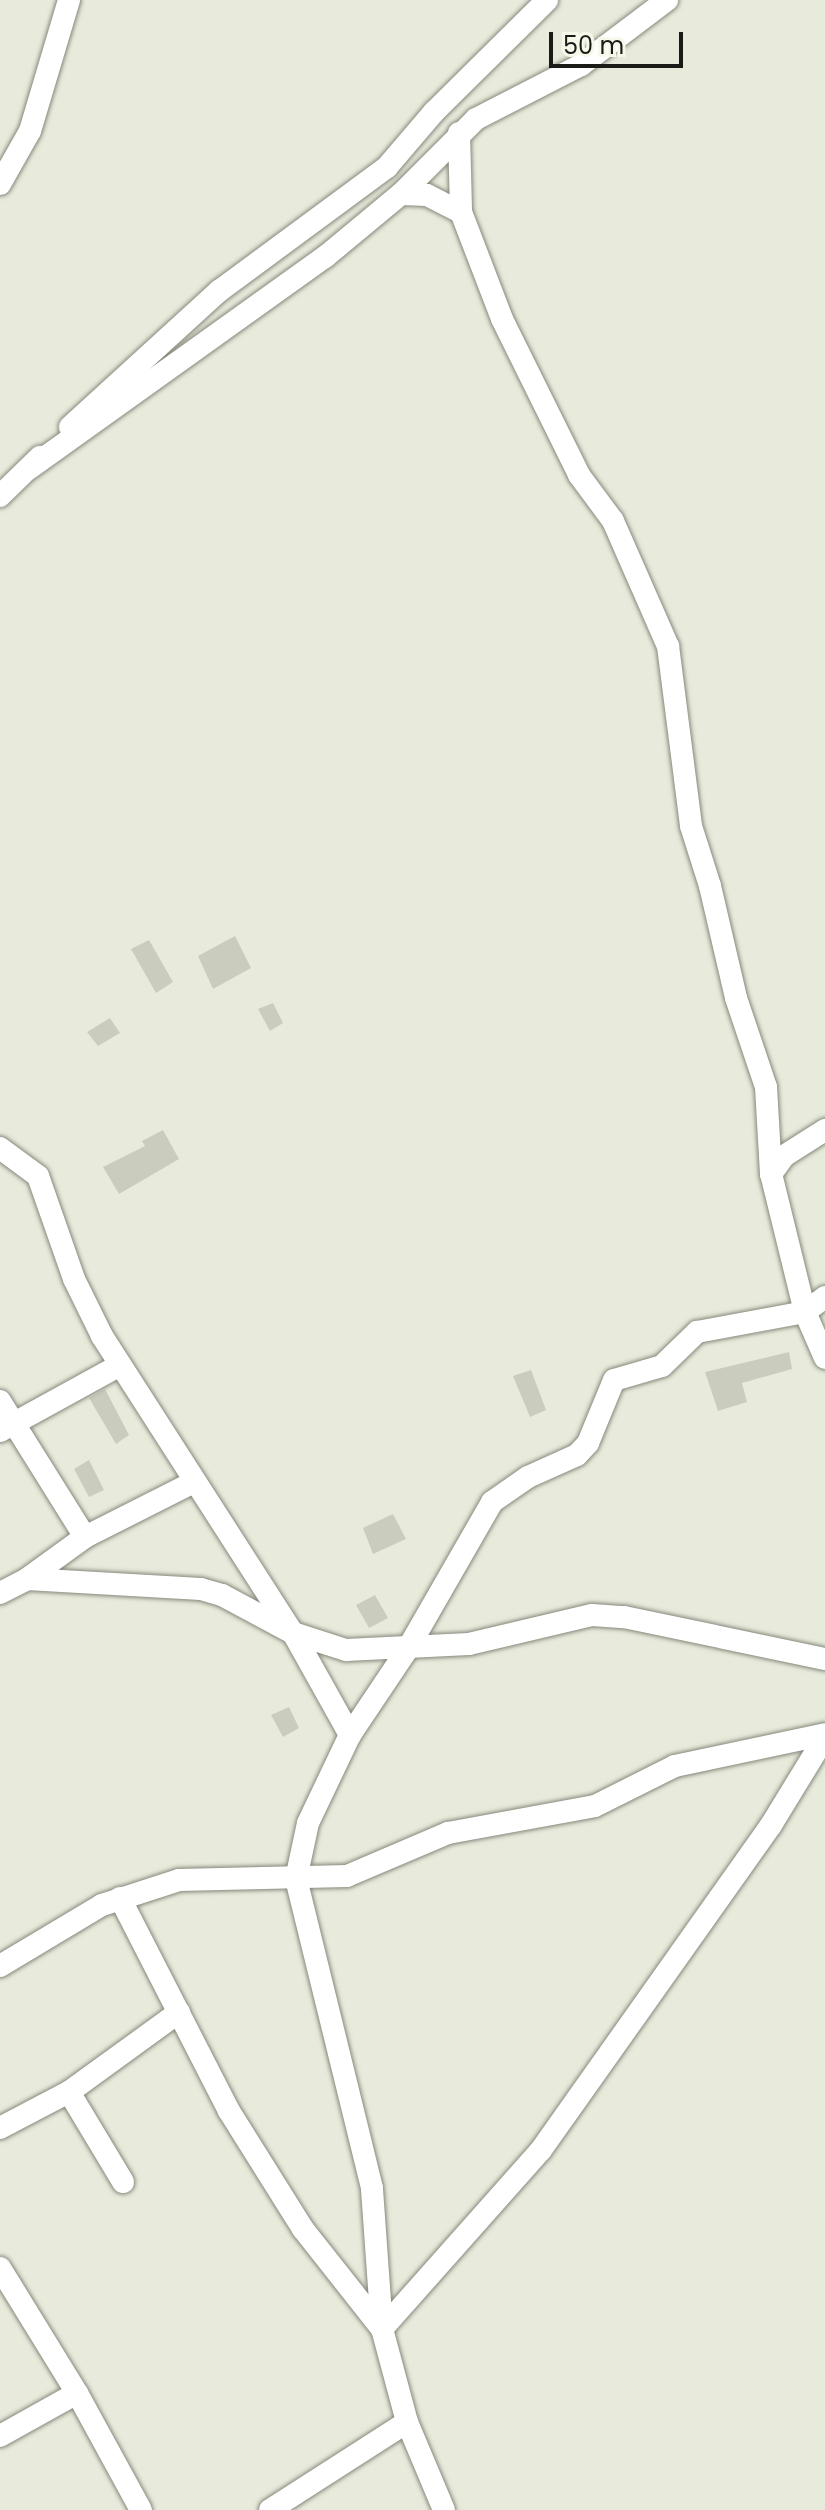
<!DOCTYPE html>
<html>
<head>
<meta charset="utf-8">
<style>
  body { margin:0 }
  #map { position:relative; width:825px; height:2510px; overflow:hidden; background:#e8ebdc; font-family:Poppins,sans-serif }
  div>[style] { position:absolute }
  .building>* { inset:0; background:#cacdbe }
  .roads { filter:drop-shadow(0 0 2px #86887b) drop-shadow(0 0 2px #86887b) }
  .minor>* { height:22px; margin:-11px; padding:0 11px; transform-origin:11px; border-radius:11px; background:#fff }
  span { translate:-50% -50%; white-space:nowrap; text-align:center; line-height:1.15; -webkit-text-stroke:7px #f6f9ea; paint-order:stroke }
  .scale { position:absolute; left:549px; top:32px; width:134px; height:36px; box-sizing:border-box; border:4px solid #1a1b16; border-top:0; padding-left:10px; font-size:24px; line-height:28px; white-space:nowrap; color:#1a1b16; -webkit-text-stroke:6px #f6f9ea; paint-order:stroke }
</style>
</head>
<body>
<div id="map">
  <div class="building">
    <div style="clip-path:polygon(235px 936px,251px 968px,213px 989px,198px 956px)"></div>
    <div style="clip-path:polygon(149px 940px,173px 982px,156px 993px,131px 949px)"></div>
    <div style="clip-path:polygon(273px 1003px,283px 1023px,270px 1031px,258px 1009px)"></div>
    <div style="clip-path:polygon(110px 1018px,120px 1033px,98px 1046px,87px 1032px)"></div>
    <div style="clip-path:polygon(163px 1130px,179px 1159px,119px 1194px,103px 1167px,145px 1146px,142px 1141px)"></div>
    <div style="clip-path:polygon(789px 1352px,792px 1369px,742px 1383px,747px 1402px,718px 1411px,705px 1372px)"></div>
    <div style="clip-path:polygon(531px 1370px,546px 1410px,530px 1417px,513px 1376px)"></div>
    <div style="clip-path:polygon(105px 1389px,129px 1435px,116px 1444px,89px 1398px)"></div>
    <div style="clip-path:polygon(89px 1460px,104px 1490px,89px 1497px,74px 1469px)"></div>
    <div style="clip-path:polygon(393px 1514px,406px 1539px,373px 1554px,363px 1528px)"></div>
    <div style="clip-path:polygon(375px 1595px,388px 1618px,369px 1628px,356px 1605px)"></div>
    <div style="clip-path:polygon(289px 1707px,299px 1728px,283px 1737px,271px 1715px)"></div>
  </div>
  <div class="roads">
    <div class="minor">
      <div style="left:459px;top:133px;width:79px;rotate:88.5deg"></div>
      <div style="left:461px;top:212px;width:115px;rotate:69deg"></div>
      <div style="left:502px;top:319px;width:174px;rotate:63.7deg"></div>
      <div style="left:579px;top:475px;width:57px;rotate:53.5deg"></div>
      <div style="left:613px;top:521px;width:137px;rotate:66.3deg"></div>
      <div style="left:668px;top:646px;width:181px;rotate:82.7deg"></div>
      <div style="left:691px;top:826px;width:63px;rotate:72.4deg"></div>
      <div style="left:710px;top:886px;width:115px;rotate:76.9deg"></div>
      <div style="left:736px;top:998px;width:94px;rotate:71.4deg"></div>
      <div style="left:766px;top:1087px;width:87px;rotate:86.7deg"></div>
      <div style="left:0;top:184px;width:61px;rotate:-60.5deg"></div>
      <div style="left:30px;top:131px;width:137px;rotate:-73.4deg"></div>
      <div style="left:401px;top:194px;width:26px;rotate:2deg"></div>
      <div style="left:427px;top:195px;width:38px;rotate:27deg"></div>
      <div style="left:70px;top:427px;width:202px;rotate:-42.4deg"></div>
      <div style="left:219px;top:291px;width:209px;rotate:-36.4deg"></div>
      <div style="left:387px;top:167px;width:72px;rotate:-49.5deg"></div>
      <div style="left:434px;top:112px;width:159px;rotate:-44.7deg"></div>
      <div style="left:30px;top:468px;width:363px;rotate:-35.6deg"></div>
      <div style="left:325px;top:257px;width:99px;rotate:-39.7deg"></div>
      <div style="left:401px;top:194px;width:106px;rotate:-45deg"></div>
      <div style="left:476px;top:119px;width:118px;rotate:-27.2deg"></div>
      <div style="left:581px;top:65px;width:108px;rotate:-37.1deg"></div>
      <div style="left:0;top:496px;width:56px;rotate:-44.3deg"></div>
      <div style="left:0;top:1148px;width:47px;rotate:36.4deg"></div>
      <div style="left:38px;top:1176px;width:109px;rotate:70.7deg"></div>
      <div style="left:74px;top:1279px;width:64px;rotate:63.8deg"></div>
      <div style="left:102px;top:1336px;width:353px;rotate:57.3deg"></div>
      <div style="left:293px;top:1633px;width:117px;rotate:60.8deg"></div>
      <div style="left:825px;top:1297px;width:25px;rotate:143deg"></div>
      <div style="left:805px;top:1312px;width:50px;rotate:66.5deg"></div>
      <div style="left:0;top:1401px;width:160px;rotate:58deg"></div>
      <div style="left:0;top:1431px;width:137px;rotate:-28.8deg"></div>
      <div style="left:27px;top:1579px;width:72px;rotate:-35.9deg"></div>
      <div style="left:85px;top:1537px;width:122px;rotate:-26.8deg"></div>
      <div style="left:0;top:1593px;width:30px;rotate:-27deg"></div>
      <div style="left:27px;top:1579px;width:174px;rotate:3.3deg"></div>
      <div style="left:201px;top:1589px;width:22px;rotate:16deg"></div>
      <div style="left:222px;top:1595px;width:81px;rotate:28.2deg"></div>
      <div style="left:293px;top:1633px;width:56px;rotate:17.8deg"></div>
      <div style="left:346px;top:1650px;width:123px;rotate:-2.8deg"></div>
      <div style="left:469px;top:1644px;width:126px;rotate:-13.3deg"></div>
      <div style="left:592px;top:1615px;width:32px;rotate:4deg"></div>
      <div style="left:624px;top:1617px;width:205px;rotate:11.8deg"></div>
      <div style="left:120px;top:1898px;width:239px;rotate:62.9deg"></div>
      <div style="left:229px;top:2111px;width:139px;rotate:57.9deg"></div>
      <div style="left:303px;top:2229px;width:127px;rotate:51.7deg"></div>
      <div style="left:382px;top:2329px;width:239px;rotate:-48.4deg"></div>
      <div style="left:541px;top:2150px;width:398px;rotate:-54.7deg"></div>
      <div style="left:771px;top:1825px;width:103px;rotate:-58.5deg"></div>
      <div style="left:0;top:1966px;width:119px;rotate:-30.9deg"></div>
      <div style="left:102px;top:1905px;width:81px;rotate:-18deg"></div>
      <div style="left:179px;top:1880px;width:168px;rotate:-1.4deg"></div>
      <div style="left:347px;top:1876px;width:110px;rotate:-23.1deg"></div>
      <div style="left:448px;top:1833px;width:149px;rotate:-10.4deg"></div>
      <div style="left:595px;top:1806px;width:89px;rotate:-26.6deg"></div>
      <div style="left:675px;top:1766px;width:153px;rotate:-12deg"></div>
      <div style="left:69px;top:2092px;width:105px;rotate:59deg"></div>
      <div style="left:0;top:2128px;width:78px;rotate:-27.6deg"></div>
      <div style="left:69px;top:2092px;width:136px;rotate:-36deg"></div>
      <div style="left:0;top:2268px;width:147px;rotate:58.4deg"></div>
      <div style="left:77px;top:2393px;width:133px;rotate:61.3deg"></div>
      <div style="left:0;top:2436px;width:88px;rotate:-29.2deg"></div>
      <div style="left:270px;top:2510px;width:163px;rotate:-32.7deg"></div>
      <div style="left:444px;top:2510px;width:95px;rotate:-112.8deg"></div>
      <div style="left:407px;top:2422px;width:96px;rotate:-105deg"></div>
      <div style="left:382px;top:2329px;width:141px;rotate:-94.1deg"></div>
      <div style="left:372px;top:2188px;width:318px;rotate:-103.8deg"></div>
      <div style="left:296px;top:1879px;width:57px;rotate:-77.9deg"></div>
      <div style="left:308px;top:1823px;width:98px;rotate:-64.5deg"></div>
      <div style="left:350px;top:1735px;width:102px;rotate:-56.2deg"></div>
      <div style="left:407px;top:1650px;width:171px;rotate:-60.1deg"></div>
      <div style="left:492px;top:1502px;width:44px;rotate:-34.8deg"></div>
      <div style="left:528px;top:1477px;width:54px;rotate:-24.2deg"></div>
      <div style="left:577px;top:1455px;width:16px;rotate:-47deg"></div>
      <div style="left:588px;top:1443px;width:68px;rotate:-67.6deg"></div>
      <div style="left:614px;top:1380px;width:50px;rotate:-16.3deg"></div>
      <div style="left:662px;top:1366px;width:49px;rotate:-44.2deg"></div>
      <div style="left:697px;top:1332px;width:110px;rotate:-10.5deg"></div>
      <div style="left:805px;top:1312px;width:142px;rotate:-103.8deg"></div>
      <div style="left:771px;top:1174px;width:22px;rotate:-54deg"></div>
      <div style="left:784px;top:1156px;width:49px;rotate:-32.4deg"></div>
    </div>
  </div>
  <div class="scale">50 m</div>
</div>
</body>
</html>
